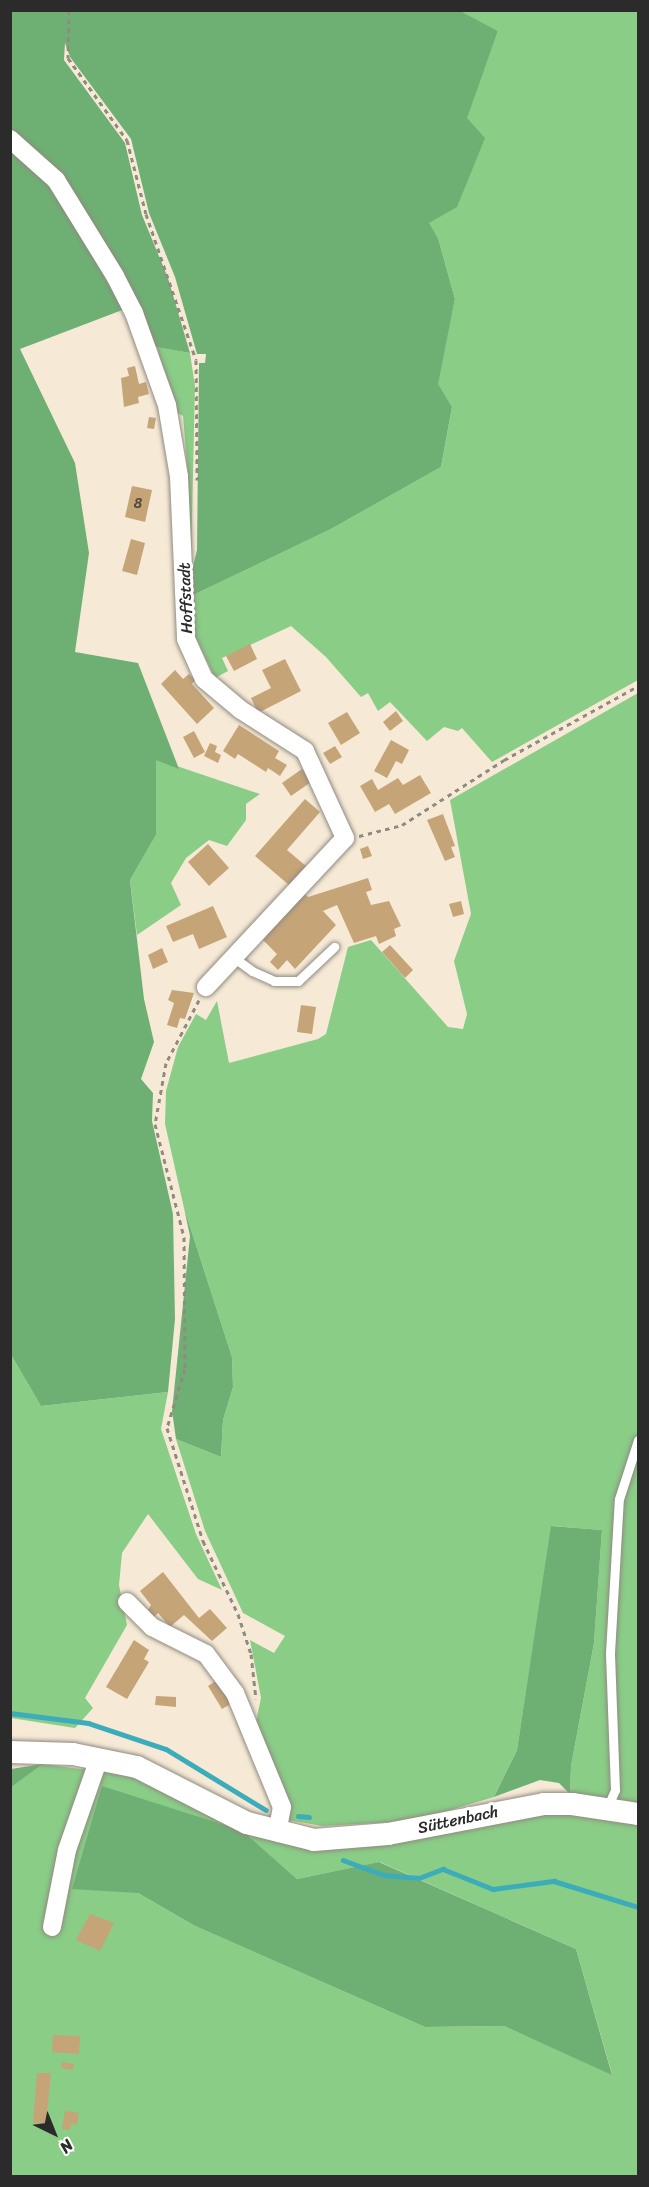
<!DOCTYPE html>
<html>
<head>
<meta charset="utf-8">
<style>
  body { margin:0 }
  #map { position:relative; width:649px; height:2187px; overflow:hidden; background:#f6ead6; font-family:Sriracha,sans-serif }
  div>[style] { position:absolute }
  .green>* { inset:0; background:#89cd86 }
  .forest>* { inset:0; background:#6eb073 }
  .stream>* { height:4.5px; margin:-2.25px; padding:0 2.25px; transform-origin:2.25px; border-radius:2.25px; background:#3dacba }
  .building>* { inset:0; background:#c5a478 }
  .path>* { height:3px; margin-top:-1.5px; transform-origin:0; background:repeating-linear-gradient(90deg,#908a80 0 4.5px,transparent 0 9px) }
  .roads { filter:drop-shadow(0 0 2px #908a80) drop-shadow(0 0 2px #908a80) }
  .service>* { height:9px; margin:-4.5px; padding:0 4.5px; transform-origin:4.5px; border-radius:4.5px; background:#fff }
  .minor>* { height:18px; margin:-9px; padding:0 9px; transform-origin:9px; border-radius:9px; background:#fff }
  .tertiary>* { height:22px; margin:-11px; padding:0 11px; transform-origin:11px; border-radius:11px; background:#fff }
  span { translate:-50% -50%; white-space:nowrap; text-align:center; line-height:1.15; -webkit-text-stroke:6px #fff; paint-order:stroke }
  .number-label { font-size:14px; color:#52493e }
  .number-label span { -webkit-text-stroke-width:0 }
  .street-label { font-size:16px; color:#2b2b2b }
  .frame { position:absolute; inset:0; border:12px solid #2b2b2b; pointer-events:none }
  .north { position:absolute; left:24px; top:2103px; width:60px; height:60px; -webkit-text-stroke:4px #fff; paint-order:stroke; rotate:137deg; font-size:16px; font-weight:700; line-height:24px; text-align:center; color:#2b2b2b }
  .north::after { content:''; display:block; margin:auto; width:21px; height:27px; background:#2b2b2b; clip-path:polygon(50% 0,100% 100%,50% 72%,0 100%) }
</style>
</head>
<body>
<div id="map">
  <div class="green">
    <div style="clip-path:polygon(458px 11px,638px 11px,638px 680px,492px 762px,462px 728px,458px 731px,444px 727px,427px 741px,390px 702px,378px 711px,368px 693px,361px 697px,326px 657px,291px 626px,222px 658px,228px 671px,215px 678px,195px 636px,185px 599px,331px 529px,441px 467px,452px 407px,437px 384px,455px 299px,438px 238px,428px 222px,498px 31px)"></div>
    <div style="clip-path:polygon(157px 347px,190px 353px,195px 386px,191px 562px,184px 485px,188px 476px,183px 416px,174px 411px)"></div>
    <div style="clip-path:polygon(638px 693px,638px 1807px,570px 1794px,571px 1766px,594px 1643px,602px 1530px,552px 1526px,517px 1750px,494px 1797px,430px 1816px,394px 1822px,322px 1826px,288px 1820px,255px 1726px,261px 1698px,250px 1640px,274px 1653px,285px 1636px,243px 1613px,205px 1531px,176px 1439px,221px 1457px,223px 1420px,233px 1387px,232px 1357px,184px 1208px,165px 1124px,166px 1091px,178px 1047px,196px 1014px,206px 1020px,217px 1001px,229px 1063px,318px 1039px,326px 1034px,348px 947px,371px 940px,448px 1027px,463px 1029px,467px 1014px,454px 961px,471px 914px,450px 800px)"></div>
    <div style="clip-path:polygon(156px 759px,260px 794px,246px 804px,246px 820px,227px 846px,209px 840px,186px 858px,171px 883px,181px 905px,137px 935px,130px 880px,156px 835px)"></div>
    <div style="clip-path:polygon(10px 1353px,41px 1406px,168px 1392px,161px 1429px,196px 1534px,222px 1590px,198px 1579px,148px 1514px,122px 1553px,119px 1585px,127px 1625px,85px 1698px,93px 1708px,75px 1728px,11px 1718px)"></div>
    <div style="clip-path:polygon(evenodd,43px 1764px,147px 1778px,270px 1834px,571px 1810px,638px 1815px,638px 2176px,11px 2176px,10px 1787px,43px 1764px,243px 1831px,297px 1879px,380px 1862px,576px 1949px,612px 2074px,504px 2026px,425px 2027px,195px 1926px,138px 1893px,243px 1831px)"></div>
  </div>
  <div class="forest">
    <div style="clip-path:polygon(458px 10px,498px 31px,467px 118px,485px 138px,457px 207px,429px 223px,438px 238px,455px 299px,438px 384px,452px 407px,441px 467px,331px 529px,185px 599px,197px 550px,199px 363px,205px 363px,206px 354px,197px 354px,175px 277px,149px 213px,131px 139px,70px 57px,65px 43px,64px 60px,125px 143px,142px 215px,168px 278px,190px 353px,156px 347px,138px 304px,20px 349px,75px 463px,89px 553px,75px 652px,138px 663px,179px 769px,156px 760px,156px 835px,130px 880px,144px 999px,154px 1042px,141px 1079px,153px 1093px,152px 1121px,173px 1214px,175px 1319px,168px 1392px,41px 1406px,10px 1353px,10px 11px)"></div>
    <div style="clip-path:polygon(184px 1208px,232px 1357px,233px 1387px,223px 1420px,221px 1457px,176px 1439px,172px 1411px,190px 1236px)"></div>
    <div style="clip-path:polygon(551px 1526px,602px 1530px,594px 1643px,571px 1766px,570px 1794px,559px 1783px,540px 1780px,494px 1797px,517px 1750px)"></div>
    <div style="clip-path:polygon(43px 1764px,11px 1787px,11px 1769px)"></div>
    <div style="clip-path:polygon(102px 1786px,243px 1831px,297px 1879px,379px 1862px,576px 1949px,612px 2075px,504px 2026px,425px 2027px,195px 1926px,138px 1893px,72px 1889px)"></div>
  </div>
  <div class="stream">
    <div style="left:10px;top:1713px;width:79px;rotate:7.3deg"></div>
    <div style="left:88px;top:1723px;width:82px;rotate:18.4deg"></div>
    <div style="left:166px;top:1749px;width:117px;rotate:31.4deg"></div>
    <div style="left:298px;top:1816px;width:11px;rotate:5deg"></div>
    <div style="left:343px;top:1860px;width:44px;rotate:20.1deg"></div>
    <div style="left:384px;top:1875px;width:35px;rotate:5deg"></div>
    <div style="left:419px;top:1878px;width:26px;rotate:-21deg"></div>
    <div style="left:443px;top:1869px;width:54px;rotate:21.8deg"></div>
    <div style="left:493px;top:1889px;width:62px;rotate:-7.5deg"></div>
    <div style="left:554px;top:1881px;width:88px;rotate:17.2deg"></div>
  </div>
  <div class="building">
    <div style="clip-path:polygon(135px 366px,139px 384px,146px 382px,149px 394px,138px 397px,139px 403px,124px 407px,121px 378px,129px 376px,127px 368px)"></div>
    <div style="clip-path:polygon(149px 417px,156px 418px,154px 429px,147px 428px)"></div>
    <div style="clip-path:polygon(132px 486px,152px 490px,145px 522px,125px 517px)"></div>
    <div style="clip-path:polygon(131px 539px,145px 543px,137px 575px,122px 571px)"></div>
    <div style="clip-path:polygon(250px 644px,257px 659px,234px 671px,226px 656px)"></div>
    <div style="clip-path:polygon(285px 659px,301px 691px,258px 713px,251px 698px,271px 688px,262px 670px)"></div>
    <div style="clip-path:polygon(175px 670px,183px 679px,189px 674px,195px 680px,192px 684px,214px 708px,197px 724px,161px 684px)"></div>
    <div style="clip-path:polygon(396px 711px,403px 721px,390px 731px,383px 722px)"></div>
    <div style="clip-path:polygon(347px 712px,360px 733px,341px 745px,328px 723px)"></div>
    <div style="clip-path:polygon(239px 725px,279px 751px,275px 758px,287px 765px,280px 776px,268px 768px,266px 772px,238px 754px,235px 759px,223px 751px)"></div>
    <div style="clip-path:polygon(194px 731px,205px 752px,194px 758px,183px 737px)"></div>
    <div style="clip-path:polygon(391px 740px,409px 750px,402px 764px,396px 761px,387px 778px,374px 771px)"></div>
    <div style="clip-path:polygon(210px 743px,217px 746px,215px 752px,221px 755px,218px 763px,204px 756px)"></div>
    <div style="clip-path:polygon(335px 746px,342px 757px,330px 764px,323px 753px)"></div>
    <div style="clip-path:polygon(302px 769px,311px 782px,291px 796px,282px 783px)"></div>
    <div style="clip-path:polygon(420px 775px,431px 793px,395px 814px,389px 804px,375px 812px,360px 786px,372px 779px,378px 790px,398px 778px,403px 785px)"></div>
    <div style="clip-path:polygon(305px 799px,320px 812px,287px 850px,306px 866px,289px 885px,255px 856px)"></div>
    <div style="clip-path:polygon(443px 814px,455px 846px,451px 847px,455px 857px,445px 861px,427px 820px)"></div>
    <div style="clip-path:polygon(208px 844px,229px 868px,209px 886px,188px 862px)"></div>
    <div style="clip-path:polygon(368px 846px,372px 856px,363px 859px,360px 849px)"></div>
    <div style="clip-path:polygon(368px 878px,372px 890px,366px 892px,371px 905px,389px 901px,401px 926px,394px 929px,396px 936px,379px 944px,376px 936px,354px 943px,337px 905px,323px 911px,336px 925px,295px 969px,287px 960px,278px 970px,270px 962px,277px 954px,263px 940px,304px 893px,308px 897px)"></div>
    <div style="clip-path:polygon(461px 901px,464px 914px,453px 917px,449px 904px)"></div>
    <div style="clip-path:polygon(213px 906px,227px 937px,199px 949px,193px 934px,173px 942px,166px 926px)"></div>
    <div style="clip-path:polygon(390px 945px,413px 970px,405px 978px,382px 952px)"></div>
    <div style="clip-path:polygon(162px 948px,168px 962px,153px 969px,148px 955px)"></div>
    <div style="clip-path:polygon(172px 990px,194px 993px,185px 1019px,180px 1018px,177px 1028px,167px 1025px,174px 1003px,168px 1000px)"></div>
    <div style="clip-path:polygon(301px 1005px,316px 1007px,312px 1034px,297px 1032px)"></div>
    <div style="clip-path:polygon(163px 1572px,199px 1618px,210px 1609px,227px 1628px,212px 1641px,184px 1615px,170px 1627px,158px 1613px,154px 1617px,146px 1613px,151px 1605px,140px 1591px)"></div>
    <div style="clip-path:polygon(134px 1640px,149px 1650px,144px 1659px,149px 1662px,127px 1699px,106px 1687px)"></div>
    <div style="clip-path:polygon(219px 1679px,234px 1702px,222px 1709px,208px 1686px)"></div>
    <div style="clip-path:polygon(156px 1696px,176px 1697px,176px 1707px,155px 1705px)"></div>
    <div style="clip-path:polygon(90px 1914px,114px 1923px,100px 1951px,76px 1940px)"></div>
    <div style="clip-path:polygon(53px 2035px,80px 2036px,79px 2054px,52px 2052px)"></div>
    <div style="clip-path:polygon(62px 2062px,74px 2064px,73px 2070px,61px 2068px)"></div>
    <div style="clip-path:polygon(37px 2073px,51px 2073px,46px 2124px,33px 2123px)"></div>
    <div style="clip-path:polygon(65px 2111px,79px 2113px,77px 2125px,71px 2124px,70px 2130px,62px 2129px)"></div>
  </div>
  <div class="path">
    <div style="left:69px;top:10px;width:48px;rotate:91.2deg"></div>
    <div style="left:68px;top:58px;width:101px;rotate:54.3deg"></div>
    <div style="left:127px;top:140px;width:76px;rotate:75.6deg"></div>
    <div style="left:146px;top:214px;width:154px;rotate:71.1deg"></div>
    <div style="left:196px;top:360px;width:120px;rotate:89.5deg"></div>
    <div style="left:359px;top:836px;width:44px;rotate:-14.3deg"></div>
    <div style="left:402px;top:825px;width:121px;rotate:-32.5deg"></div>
    <div style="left:504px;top:760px;width:153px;rotate:-28.9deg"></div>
    <div style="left:199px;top:1000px;width:71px;rotate:117.6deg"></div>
    <div style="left:166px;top:1063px;width:62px;rotate:100.2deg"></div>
    <div style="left:155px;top:1124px;width:117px;rotate:75.6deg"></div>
    <div style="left:184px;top:1237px;width:132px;rotate:89.6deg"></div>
    <div style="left:185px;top:1369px;width:62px;rotate:107deg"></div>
    <div style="left:167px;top:1428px;width:119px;rotate:72.3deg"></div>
    <div style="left:203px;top:1541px;width:81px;rotate:64.4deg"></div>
    <div style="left:238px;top:1614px;width:42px;rotate:72deg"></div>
    <div style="left:251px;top:1654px;width:45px;rotate:83.7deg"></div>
  </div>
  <div class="roads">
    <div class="service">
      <div style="left:233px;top:957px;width:24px;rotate:36deg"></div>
      <div style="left:252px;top:971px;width:24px;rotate:24deg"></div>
      <div style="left:274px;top:981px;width:24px"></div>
      <div style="left:298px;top:981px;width:50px;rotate:-43.4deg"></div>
      <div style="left:607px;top:1808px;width:20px;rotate:-66deg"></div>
      <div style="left:615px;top:1790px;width:137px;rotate:-92.1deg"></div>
      <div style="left:610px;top:1653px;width:154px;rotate:-86.7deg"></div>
      <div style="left:619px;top:1499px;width:62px;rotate:-72.1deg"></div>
    </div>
    <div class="minor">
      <div style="left:10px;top:139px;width:62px;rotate:41.7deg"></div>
      <div style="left:56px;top:180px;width:113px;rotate:58.4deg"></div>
      <div style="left:115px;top:276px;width:42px;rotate:62.8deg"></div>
      <div style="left:134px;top:313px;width:98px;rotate:70.3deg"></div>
      <div style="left:167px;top:405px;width:73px;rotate:80.5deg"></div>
      <div style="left:179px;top:477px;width:162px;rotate:87.5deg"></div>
      <div style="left:186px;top:639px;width:44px;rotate:65.8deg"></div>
      <div style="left:204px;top:679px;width:48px;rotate:40deg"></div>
      <div style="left:241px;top:710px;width:76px;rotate:32.6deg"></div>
      <div style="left:305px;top:751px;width:96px;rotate:65.3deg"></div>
      <div style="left:345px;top:838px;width:204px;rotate:133deg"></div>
      <div style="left:127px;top:1602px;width:35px;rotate:45deg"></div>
      <div style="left:152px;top:1627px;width:60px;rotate:26.6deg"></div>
      <div style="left:206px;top:1654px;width:49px;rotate:53.4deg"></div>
      <div style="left:235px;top:1693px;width:123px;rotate:67.6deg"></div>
      <div style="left:282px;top:1807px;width:26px;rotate:101deg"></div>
      <div style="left:52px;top:1927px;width:78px;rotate:-79deg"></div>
      <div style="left:67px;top:1850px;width:97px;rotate:-70.8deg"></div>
    </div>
    <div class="tertiary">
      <div style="left:10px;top:1752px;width:63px;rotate:1.8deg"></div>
      <div style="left:73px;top:1754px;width:65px;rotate:11.5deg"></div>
      <div style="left:137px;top:1767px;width:123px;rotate:27deg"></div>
      <div style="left:247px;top:1823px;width:69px;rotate:14.2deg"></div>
      <div style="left:314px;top:1840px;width:74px;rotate:-4.6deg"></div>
      <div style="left:388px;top:1834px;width:159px;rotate:-10.9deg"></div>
      <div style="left:544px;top:1804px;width:28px"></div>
      <div style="left:572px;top:1804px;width:67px;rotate:8.6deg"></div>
    </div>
  </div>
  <div class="number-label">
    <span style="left:138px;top:504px">8</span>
  </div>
  <div class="street-label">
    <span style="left:186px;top:598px;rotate:-92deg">Hoffstadt</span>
    <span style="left:458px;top:1820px;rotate:-12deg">Süttenbach</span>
  </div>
  <div class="frame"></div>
  <div class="north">N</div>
</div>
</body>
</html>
